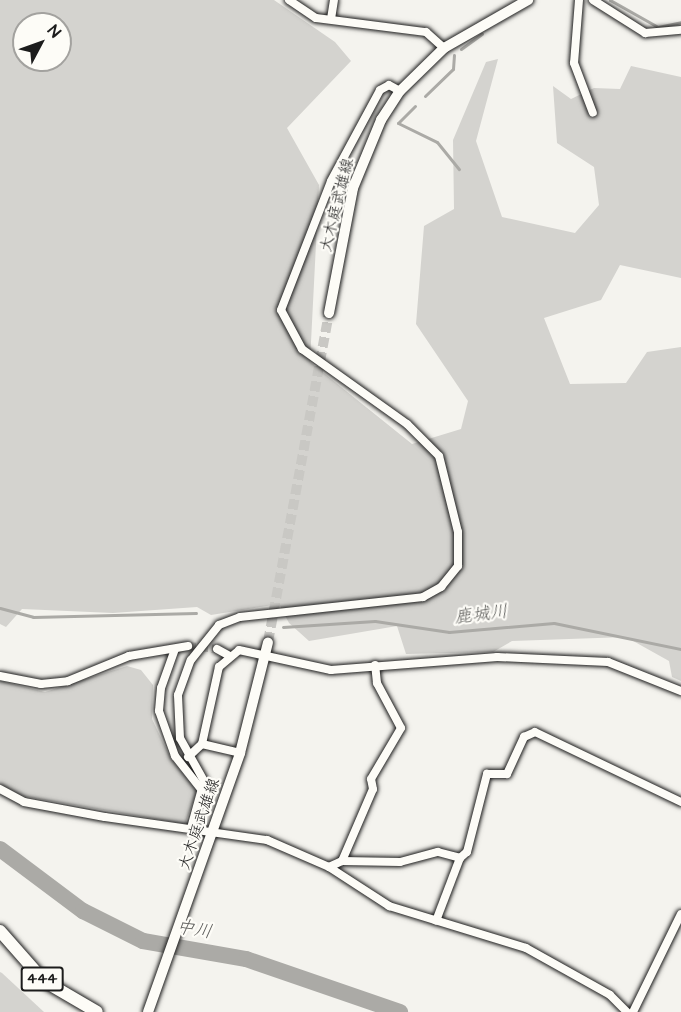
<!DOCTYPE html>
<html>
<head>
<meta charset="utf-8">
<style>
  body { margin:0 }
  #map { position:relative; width:681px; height:1012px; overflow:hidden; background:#f4f3ee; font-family:"Architects Daughter","Klee One",sans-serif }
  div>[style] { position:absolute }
  .green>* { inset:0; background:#d4d3cf }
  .stream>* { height:3px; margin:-1.5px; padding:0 1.5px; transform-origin:1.5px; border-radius:1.5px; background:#abaaa6 }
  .river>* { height:16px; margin:-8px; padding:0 8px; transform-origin:8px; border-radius:8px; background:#abaaa6 }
  .minor-tunnel>* { height:8px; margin-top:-4px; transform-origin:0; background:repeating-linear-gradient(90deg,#c9c8c4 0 8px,transparent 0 12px) }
  .secondary-tunnel>* { height:10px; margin-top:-5px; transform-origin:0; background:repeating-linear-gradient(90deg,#c9c8c4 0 10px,transparent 0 15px) }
  .roads { filter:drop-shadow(0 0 2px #1c1c1c) drop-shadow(0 0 2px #1c1c1c) }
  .minor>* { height:8px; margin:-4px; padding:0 4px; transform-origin:4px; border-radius:4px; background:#fdfcf7 }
  .secondary>* { height:10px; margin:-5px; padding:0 5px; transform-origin:5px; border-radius:5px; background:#fdfcf7 }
  .trunk>* { height:12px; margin:-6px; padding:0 6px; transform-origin:6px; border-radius:6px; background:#fdfcf7 }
  span { translate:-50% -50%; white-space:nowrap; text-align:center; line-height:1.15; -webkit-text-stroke:4.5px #fdfcf7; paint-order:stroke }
  .shield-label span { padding:2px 4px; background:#fdfcf7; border:2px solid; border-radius:4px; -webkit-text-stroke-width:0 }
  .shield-label { font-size:15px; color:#1c1c1c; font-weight:700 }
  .street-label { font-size:16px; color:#1c1c1c }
  .water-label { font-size:18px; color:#5c5c5a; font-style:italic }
  .north { position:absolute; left:12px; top:12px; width:60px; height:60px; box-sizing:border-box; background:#fdfcf7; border:2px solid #a3a29f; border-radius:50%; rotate:49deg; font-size:16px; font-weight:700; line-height:24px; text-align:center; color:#1c1c1c }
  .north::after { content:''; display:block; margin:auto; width:21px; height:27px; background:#1c1c1c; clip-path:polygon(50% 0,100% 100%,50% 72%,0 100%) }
</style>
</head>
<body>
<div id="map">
  <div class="green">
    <div style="clip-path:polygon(evenodd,0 0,274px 0,335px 42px,351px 61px,287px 128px,319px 185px,310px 362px,412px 444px,461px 429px,468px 401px,416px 324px,424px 226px,454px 209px,453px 140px,486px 62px,498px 59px,476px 141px,502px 217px,575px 233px,599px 205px,594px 167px,557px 143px,553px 86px,571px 99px,594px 88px,620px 89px,631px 66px,681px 77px,681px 278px,620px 265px,601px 300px,544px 318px,570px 384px,626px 383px,647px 352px,681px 347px,681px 681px,672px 677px,669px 661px,626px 637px,512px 641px,493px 652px,406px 654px,397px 626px,309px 641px,289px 623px,279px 604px,211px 615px,197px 607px,113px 613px,22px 609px,6px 627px,0 624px,0 0,24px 24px,60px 24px,60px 60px,24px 60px,24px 24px)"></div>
    <div style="clip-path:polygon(127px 666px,141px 670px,153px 685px,152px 719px,171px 759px,197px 791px,185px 824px,22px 796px,0 784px,0 681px,45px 692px)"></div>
    <div style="clip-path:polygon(0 972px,2px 973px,44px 1012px,0 1012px)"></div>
  </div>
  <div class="stream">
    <div style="left:610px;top:0;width:55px;rotate:29.4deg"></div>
    <div style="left:658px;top:27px;width:24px;rotate:-12deg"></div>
    <div style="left:461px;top:49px;width:26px;rotate:-36deg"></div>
    <div style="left:425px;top:96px;width:39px;rotate:-44deg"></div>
    <div style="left:453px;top:69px;width:14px;rotate:-86deg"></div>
    <div style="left:415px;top:106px;width:24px;rotate:135deg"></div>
    <div style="left:398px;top:123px;width:43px;rotate:26deg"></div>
    <div style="left:437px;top:142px;width:35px;rotate:51deg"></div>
    <div style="left:0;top:608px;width:34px;rotate:15deg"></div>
    <div style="left:33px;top:617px;width:163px;rotate:-1.4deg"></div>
    <div style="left:283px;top:627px;width:92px;rotate:-3.7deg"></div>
    <div style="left:375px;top:621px;width:75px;rotate:8.5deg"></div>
    <div style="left:449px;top:632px;width:105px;rotate:-4.9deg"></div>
    <div style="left:554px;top:623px;width:130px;rotate:11.6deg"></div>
  </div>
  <div class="river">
    <div style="left:0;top:849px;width:104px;rotate:36.8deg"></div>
    <div style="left:83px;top:911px;width:67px;rotate:26.6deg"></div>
    <div style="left:143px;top:941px;width:105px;rotate:9.9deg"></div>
    <div style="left:246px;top:959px;width:163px;rotate:19deg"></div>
  </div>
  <div class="minor-tunnel">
    <div style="left:188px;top:646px;width:29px;rotate:6deg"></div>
  </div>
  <div class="secondary-tunnel">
    <div style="left:268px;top:642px;width:335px;rotate:-79.5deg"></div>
  </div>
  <div class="roads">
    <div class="minor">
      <div style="left:289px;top:0;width:32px;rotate:34deg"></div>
      <div style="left:316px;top:18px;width:111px;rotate:7.3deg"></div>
      <div style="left:426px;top:32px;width:24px;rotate:42deg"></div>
      <div style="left:579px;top:0;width:63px;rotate:94.5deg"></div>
      <div style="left:574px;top:63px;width:53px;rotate:69.2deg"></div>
      <div style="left:593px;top:0;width:62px;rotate:32.4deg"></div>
      <div style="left:645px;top:33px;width:36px;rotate:-5deg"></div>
      <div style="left:331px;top:19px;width:19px;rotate:-81deg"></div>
      <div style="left:175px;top:649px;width:41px;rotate:109.7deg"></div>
      <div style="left:161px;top:688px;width:23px;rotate:95deg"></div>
      <div style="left:159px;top:711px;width:48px;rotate:70.4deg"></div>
      <div style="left:175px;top:756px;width:42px;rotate:51.8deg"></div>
      <div style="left:217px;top:649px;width:13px;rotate:29deg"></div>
      <div style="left:0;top:676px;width:42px;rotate:11deg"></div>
      <div style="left:41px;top:684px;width:27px;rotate:-6deg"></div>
      <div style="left:68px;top:681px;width:66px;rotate:-22.3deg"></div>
      <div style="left:129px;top:656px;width:60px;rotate:-9.6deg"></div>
      <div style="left:202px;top:744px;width:79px;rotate:-77.6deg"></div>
      <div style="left:219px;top:667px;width:26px;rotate:-40deg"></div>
      <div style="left:239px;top:650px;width:94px;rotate:12.3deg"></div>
      <div style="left:331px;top:670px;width:167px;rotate:-4.5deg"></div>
      <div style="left:497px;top:657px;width:111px;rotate:2.6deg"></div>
      <div style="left:608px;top:662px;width:79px;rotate:21.7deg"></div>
      <div style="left:202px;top:744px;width:39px;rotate:13deg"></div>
      <div style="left:188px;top:757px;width:19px;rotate:-43deg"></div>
      <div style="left:0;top:789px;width:27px;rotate:28deg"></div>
      <div style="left:24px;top:802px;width:82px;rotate:10.5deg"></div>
      <div style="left:105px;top:817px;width:164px;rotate:8.1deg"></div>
      <div style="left:267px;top:840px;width:68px;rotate:23.5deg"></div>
      <div style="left:329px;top:867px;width:72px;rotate:33deg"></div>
      <div style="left:389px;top:906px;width:143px;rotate:17deg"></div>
      <div style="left:526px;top:948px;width:96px;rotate:29.2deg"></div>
      <div style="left:610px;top:995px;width:24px;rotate:45deg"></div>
      <div style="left:191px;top:828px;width:49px;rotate:-74.5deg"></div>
      <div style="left:204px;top:781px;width:49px;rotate:-119.2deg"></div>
      <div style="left:180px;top:738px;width:43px;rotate:-92.7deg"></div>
      <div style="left:178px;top:695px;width:37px;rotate:-70deg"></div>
      <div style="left:191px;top:660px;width:45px;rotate:-51.3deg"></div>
      <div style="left:219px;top:625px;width:22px;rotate:-21deg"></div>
      <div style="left:240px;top:617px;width:184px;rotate:-6.2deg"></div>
      <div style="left:423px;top:597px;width:21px;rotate:-29deg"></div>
      <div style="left:441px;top:587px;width:27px;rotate:-51deg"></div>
      <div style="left:458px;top:566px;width:34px;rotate:-90deg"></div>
      <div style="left:458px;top:532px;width:78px;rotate:-104deg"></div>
      <div style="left:439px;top:456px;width:45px;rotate:-135deg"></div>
      <div style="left:407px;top:424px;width:129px;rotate:-144.5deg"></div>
      <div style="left:302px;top:349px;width:44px;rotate:-118.3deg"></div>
      <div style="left:281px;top:310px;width:138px;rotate:-68.8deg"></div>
      <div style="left:331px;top:181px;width:103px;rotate:-61.7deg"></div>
      <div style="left:380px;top:90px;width:10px;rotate:-29deg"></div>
      <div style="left:389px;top:85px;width:13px;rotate:29deg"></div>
      <div style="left:460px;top:858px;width:9px;rotate:-41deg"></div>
      <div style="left:467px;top:852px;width:81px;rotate:-75.6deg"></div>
      <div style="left:487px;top:774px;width:20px"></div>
      <div style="left:507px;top:774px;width:41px;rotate:-65.3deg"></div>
      <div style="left:524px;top:737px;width:12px;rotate:-24deg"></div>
      <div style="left:535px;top:732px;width:162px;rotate:25.6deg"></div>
      <div style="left:342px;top:861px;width:78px;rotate:-66.7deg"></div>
      <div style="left:373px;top:789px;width:10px;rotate:-101deg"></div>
      <div style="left:371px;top:779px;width:59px;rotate:-59.5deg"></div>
      <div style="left:401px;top:728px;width:51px;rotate:-118.1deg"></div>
      <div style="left:377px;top:683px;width:18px;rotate:-96deg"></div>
      <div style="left:329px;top:867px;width:14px;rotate:-25deg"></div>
      <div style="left:342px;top:861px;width:58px;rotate:1deg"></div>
      <div style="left:400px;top:862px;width:39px;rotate:-15deg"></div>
      <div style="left:438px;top:852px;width:23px;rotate:15deg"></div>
      <div style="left:460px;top:858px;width:67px;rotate:110.9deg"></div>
      <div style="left:633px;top:1012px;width:109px;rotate:-63.9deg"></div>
    </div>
    <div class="secondary">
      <div style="left:329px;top:313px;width:127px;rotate:-79.1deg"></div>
      <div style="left:353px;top:188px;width:74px;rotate:-67.6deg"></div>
      <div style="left:381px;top:120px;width:35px;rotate:-57deg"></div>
      <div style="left:400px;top:91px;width:62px;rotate:-44.3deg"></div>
      <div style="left:444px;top:48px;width:97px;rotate:-29.7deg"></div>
      <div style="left:148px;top:1012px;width:275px;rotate:-70.4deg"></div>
      <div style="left:240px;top:753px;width:114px;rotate:-75.8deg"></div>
    </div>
    <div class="trunk">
      <div style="left:0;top:931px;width:67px;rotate:48.7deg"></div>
      <div style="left:44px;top:981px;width:61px;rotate:30.3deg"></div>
    </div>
  </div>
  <div class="shield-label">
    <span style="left:42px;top:979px">444</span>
  </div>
  <div class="street-label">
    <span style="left:337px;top:205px;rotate:-76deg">大木庭武雄線</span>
    <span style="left:199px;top:824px;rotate:-71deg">大木庭武雄線</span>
  </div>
  <div class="water-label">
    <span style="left:481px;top:615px;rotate:-7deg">鹿城川</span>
    <span style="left:194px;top:930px;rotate:10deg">中川</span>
  </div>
  <div class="north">N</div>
</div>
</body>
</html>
